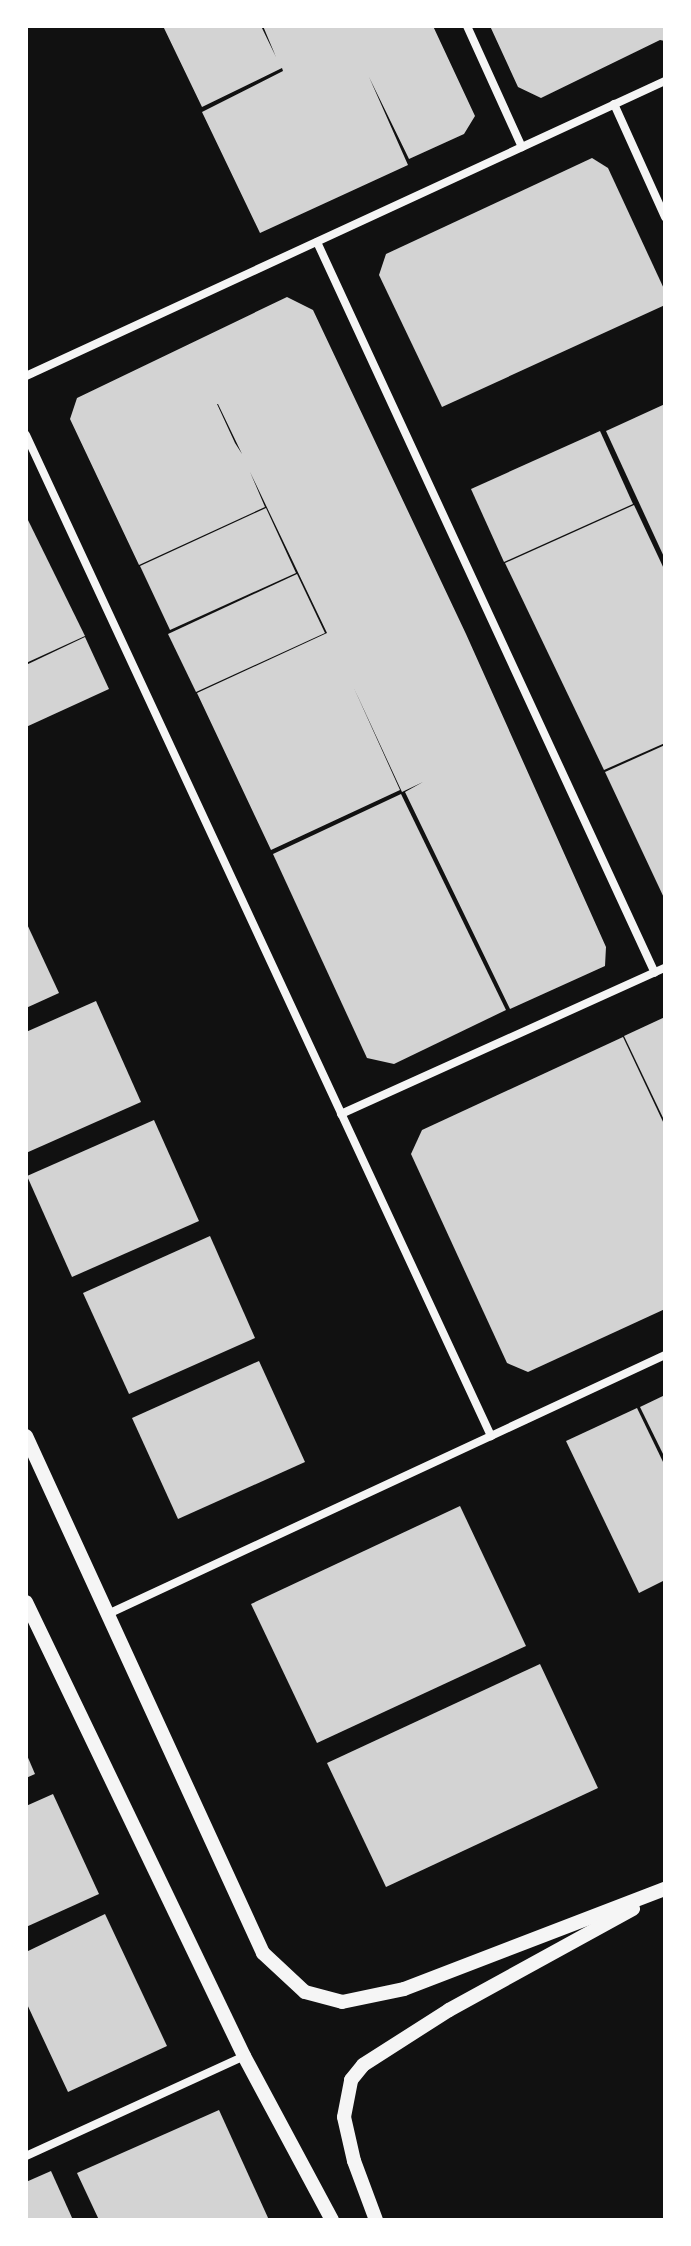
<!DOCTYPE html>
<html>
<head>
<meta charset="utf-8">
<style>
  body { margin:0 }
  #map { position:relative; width:691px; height:2246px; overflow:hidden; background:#111; font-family:Karla,sans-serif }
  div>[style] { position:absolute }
  .building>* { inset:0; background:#d3d3d3 }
  .minor>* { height:8px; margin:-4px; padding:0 4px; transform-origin:4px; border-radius:4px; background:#f5f5f5 }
  .tertiary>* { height:14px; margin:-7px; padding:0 7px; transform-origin:7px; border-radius:7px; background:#f5f5f5 }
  span { translate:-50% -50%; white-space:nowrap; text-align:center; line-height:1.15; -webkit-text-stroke:8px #fff; paint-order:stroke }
  .frame { position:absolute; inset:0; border:28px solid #fff; pointer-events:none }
</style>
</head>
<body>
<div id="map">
  <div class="building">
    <div style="clip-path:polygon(163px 26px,261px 26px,276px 57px,263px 26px,433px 26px,475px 116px,464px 134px,409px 159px,369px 77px,408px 165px,260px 233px,202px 112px,283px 71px,282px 68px,202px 107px)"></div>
    <div style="clip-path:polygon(490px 26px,665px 26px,665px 41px,660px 40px,541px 98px,518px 87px)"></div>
    <div style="clip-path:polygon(592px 158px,608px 168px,665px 291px,665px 305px,442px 407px,379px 275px,386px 254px)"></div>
    <div style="clip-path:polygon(evenodd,287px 297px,313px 310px,466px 634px,606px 947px,605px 966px,510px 1009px,405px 792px,423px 782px,402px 792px,353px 686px,400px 790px,271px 850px,197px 693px,327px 633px,250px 472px,265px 507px,139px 565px,70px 419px,77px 398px,287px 297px,217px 404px,218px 404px,242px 454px,235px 443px,217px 404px)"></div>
    <div style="clip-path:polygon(665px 404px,665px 559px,606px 431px)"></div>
    <div style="clip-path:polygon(600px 431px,633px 504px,504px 562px,471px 489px)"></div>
    <div style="clip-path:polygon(634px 505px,665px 571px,665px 743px,604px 770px,505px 563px)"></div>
    <div style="clip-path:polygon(266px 508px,296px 573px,170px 630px,140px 566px)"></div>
    <div style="clip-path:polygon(26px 516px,85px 636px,26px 663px)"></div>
    <div style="clip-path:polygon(297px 574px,325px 633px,196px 692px,168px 634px)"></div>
    <div style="clip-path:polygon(85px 637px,109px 689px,26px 727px,26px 665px)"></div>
    <div style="clip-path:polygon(665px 745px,665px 900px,605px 772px)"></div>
    <div style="clip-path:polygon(401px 794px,506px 1010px,394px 1064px,367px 1058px,273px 854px)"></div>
    <div style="clip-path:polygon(26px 922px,59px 993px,26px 1008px)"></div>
    <div style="clip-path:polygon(96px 1001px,141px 1102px,26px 1153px,26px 1032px)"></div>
    <div style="clip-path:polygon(665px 1017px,665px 1122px,624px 1036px)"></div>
    <div style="clip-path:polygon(623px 1037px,665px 1126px,665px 1309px,528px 1372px,507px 1363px,411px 1154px,422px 1130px)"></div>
    <div style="clip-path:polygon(154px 1120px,199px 1221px,72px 1277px,27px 1176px)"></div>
    <div style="clip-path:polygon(210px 1236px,255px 1338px,129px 1394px,83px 1293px)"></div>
    <div style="clip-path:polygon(259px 1361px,305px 1462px,178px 1519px,132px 1418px)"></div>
    <div style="clip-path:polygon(665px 1395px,665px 1458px,640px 1407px)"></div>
    <div style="clip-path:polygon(637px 1408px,665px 1466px,665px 1580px,639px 1593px,566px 1441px)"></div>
    <div style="clip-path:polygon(460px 1506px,526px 1646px,317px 1743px,251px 1604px)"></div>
    <div style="clip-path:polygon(540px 1664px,598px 1788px,386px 1887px,327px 1763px)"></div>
    <div style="clip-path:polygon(26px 1753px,35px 1774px,26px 1778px)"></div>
    <div style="clip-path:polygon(53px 1794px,99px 1894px,26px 1927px,26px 1806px)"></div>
    <div style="clip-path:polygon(105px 1914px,167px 2046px,68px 2092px,26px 2002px,26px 1952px)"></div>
    <div style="clip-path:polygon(219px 2110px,269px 2220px,99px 2220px,77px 2173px)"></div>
    <div style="clip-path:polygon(51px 2171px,73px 2220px,26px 2220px,26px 2182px)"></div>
  </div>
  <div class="minor">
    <div style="left:467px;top:26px;width:133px;rotate:65.6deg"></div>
    <div style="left:614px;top:104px;width:124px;rotate:65.7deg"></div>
    <div style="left:317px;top:242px;width:805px;rotate:65.19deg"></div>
    <div style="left:26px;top:376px;width:704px;rotate:-24.78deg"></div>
    <div style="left:26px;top:435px;width:1104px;rotate:65.08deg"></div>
    <div style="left:341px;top:1114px;width:355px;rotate:-24.3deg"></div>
    <div style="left:108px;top:1614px;width:614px;rotate:-24.94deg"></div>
    <div style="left:26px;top:2156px;width:240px;rotate:-24.6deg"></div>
  </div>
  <div class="tertiary">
    <div style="left:26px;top:1436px;width:569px;rotate:65.37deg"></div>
    <div style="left:263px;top:1953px;width:57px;rotate:42.9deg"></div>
    <div style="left:305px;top:1992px;width:38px;rotate:15deg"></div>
    <div style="left:342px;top:2002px;width:63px;rotate:-11.8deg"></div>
    <div style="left:404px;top:1989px;width:280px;rotate:-21deg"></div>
    <div style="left:26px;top:1602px;width:504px;rotate:64.35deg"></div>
    <div style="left:244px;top:2056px;width:186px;rotate:61.8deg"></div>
    <div style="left:376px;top:2220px;width:63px;rotate:-110.4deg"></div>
    <div style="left:354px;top:2161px;width:45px;rotate:-102.8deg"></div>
    <div style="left:344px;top:2117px;width:38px;rotate:-79deg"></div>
    <div style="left:351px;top:2080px;width:19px;rotate:-51deg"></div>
    <div style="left:363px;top:2065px;width:102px;rotate:-32.6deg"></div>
    <div style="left:449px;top:2010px;width:210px;rotate:-28.8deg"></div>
  </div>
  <div class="frame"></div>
</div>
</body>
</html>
